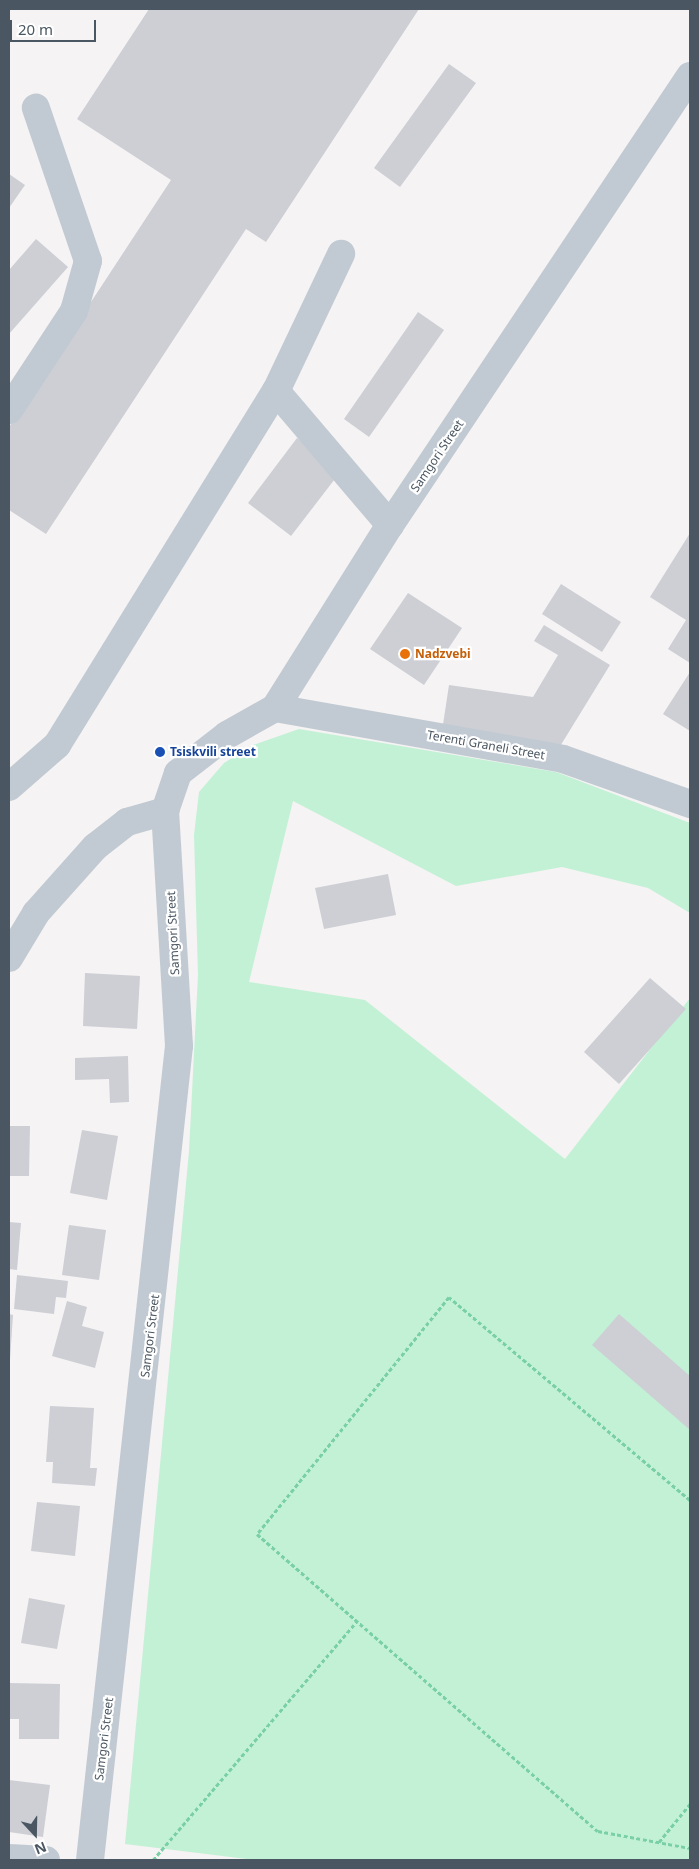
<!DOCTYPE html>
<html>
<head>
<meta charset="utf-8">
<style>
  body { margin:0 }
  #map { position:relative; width:699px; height:1869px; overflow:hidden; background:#f5f3f3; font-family:"Noto Sans",sans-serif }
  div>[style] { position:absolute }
  .green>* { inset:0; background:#c3f1d5 }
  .building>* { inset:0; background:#cdcfd5 }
  .path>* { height:3px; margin-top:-1.5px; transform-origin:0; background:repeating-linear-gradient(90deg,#7ad0a6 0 4px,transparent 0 6.5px) }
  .minor>* { height:28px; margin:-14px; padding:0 14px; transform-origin:14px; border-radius:14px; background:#c1cad2 }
  .dots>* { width:14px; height:14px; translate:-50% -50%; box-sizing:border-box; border:2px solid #fff; border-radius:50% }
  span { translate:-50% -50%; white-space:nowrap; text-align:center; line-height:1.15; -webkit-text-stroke:4.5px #fff; paint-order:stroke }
  .street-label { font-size:12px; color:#4a5661 }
  .food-label { font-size:12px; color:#c56008; font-weight:700 }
  .left { translate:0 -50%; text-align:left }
  .transit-label { font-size:12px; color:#164399; font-weight:700 }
  .frame { position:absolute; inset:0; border:10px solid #4a5661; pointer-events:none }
  .north { position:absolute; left:10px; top:1809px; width:50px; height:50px; -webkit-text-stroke:4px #fff; paint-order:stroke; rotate:159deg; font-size:14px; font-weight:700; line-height:20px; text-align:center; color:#4a5661 }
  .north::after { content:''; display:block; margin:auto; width:18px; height:22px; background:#4a5661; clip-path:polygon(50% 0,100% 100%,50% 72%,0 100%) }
  .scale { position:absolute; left:10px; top:20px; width:86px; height:22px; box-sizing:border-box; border:2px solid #4a5661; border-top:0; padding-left:6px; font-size:15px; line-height:18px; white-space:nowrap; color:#4a5661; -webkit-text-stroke:4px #fff; paint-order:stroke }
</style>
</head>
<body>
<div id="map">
  <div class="green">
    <div style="clip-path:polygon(299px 729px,556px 772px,690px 823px,690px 913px,648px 888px,562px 867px,456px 886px,293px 801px,249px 982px,365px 1000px,565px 1159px,690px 998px,690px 1860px,255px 1860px,125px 1844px,189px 1151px,198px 975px,194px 835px,199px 792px,224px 763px,253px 745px)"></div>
  </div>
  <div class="building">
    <div style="clip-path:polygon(149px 9px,419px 9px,266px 242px,246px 229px,46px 534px,9px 510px,9px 427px,171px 180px,77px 119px)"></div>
    <div style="clip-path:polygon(449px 64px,476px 83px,400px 187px,374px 168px)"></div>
    <div style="clip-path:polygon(9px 174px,25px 185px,9px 208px)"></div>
    <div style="clip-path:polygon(36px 239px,68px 267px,9px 334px,9px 270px)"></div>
    <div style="clip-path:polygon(418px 312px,444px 330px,369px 437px,344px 419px)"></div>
    <div style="clip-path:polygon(297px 438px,341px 471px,291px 536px,248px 503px)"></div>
    <div style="clip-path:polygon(690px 533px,690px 663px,668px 649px,686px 620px,650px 597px)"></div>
    <div style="clip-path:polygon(561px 584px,621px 622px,602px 652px,542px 614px)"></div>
    <div style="clip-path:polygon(408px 593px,462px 628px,424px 685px,370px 649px)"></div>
    <div style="clip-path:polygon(544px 625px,610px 665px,559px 748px,442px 731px,449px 685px,533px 697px,558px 655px,534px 641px)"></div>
    <div style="clip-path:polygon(690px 672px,690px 731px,663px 714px)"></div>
    <div style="clip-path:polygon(388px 874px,396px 915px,324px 929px,315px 888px)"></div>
    <div style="clip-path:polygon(85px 973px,140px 976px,137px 1029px,83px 1026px)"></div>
    <div style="clip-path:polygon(650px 978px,686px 1009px,619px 1084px,584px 1052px)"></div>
    <div style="clip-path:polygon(128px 1056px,129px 1102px,110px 1103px,109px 1079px,75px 1080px,75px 1058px)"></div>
    <div style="clip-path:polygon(9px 1126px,30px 1126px,29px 1176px,9px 1176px)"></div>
    <div style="clip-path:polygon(82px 1130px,118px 1136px,107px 1200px,70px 1193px)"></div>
    <div style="clip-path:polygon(9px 1222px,21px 1223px,17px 1270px,9px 1269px)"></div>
    <div style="clip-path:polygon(69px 1225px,106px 1230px,99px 1280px,62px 1275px)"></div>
    <div style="clip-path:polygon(17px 1275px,68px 1281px,66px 1298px,56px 1297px,54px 1314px,14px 1309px)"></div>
    <div style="clip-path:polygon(67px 1301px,87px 1307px,82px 1326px,104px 1332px,95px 1368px,52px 1356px)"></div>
    <div style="clip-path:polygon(9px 1314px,13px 1315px,10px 1360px,9px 1360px)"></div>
    <div style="clip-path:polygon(619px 1314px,690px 1376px,690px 1430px,592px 1345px)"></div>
    <div style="clip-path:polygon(50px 1406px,94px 1408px,90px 1468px,97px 1468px,95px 1486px,52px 1483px,53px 1462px,46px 1462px)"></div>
    <div style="clip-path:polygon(37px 1502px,80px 1506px,75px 1556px,31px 1551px)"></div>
    <div style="clip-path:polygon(29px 1598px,65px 1605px,57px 1649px,21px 1643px)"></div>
    <div style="clip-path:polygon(9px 1683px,60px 1684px,59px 1739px,19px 1739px,19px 1719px,9px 1719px)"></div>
    <div style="clip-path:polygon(9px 1780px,50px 1785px,43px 1837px,9px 1832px)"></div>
  </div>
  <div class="path">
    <div style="left:690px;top:1500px;width:315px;rotate:-139.9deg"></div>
    <div style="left:449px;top:1297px;width:305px;rotate:129deg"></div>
    <div style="left:257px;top:1534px;width:452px;rotate:41.1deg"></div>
    <div style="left:598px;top:1831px;width:94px;rotate:10.5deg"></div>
    <div style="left:659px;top:1842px;width:49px;rotate:-50.8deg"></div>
    <div style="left:153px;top:1860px;width:314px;rotate:-49.5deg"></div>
  </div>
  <div class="minor">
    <div style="left:276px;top:391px;width:152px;rotate:-64.6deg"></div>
    <div style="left:9px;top:410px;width:118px;rotate:-56.7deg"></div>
    <div style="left:74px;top:311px;width:52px;rotate:-74.4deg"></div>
    <div style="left:88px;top:261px;width:162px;rotate:-108.8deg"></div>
    <div style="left:275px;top:708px;width:292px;rotate:10deg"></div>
    <div style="left:563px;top:759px;width:135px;rotate:19.5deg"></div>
    <div style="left:9px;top:787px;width:64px;rotate:-41.2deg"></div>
    <div style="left:57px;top:745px;width:416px;rotate:-58.3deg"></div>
    <div style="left:276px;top:391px;width:176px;rotate:49.6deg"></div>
    <div style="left:9px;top:958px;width:52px;rotate:-59deg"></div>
    <div style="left:36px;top:913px;width:89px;rotate:-48.2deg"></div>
    <div style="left:95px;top:847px;width:41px;rotate:-38deg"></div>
    <div style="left:127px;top:822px;width:40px;rotate:-16deg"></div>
    <div style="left:9px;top:1858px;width:37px;rotate:3deg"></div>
    <div style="left:90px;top:1860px;width:819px;rotate:-83.76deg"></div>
    <div style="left:179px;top:1046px;width:235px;rotate:-93.4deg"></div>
    <div style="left:165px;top:811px;width:40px;rotate:-71.1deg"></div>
    <div style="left:178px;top:773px;width:62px;rotate:-37.8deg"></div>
    <div style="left:227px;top:735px;width:55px;rotate:-29.4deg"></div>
    <div style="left:275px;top:708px;width:216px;rotate:-57.9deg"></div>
    <div style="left:390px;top:525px;width:540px;rotate:-56.25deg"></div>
  </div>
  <div class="dots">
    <div style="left:405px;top:654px;background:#e8710a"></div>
    <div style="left:160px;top:752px;background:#1a4fb4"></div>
  </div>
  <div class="street-label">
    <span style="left:437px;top:456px;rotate:-56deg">Samgori Street</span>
    <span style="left:486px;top:745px;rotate:10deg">Terenti Graneli Street</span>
    <span style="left:173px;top:933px;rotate:-93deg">Samgori Street</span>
    <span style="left:150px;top:1336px;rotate:-83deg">Samgori Street</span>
    <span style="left:104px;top:1739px;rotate:-83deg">Samgori Street</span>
  </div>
  <div class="food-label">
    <span class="left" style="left:415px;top:654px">Nadzvebi</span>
  </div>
  <div class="transit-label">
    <span class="left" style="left:170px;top:752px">Tsiskvili street</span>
  </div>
  <div class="frame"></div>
  <div class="north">N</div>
  <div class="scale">20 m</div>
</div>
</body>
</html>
